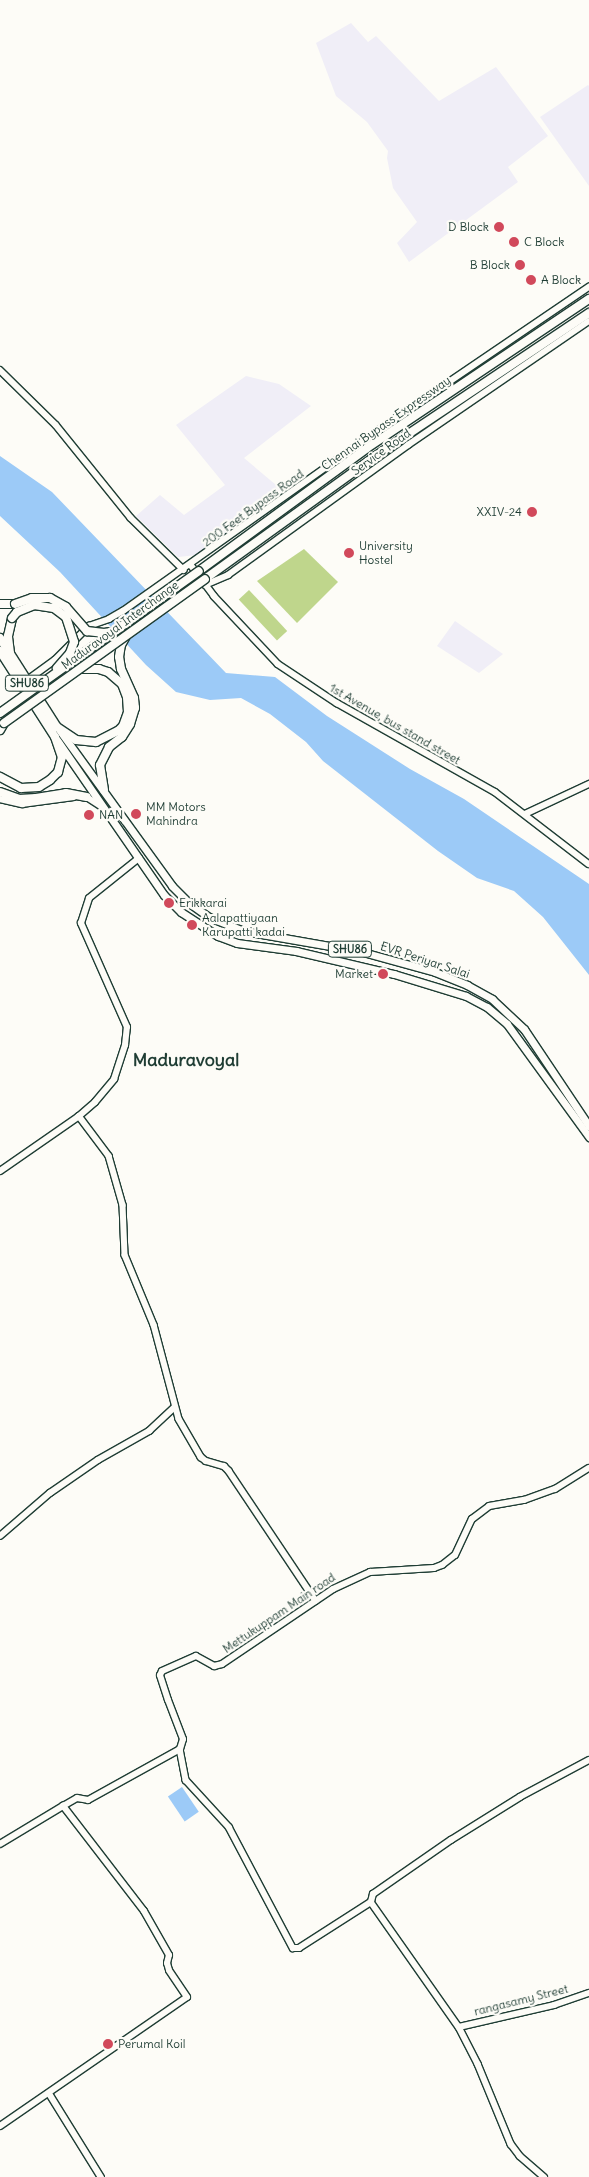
<!DOCTYPE html>
<style>
body{margin:0}
#map{position:relative;width:589px;height:2177px;overflow:hidden;background:#fdfcf7;font-family:Delius,sans-serif}
div>[style]{position:absolute}
.built>*{inset:0;background:#f0eef7}
.green>*{inset:0;background:#bfd68c;transform-origin:0 0}
.water>*{inset:0;background:#9ccaf7;transform-origin:0 0}
.roads{filter:drop-shadow(1px 0 #1f3d34) drop-shadow(-1px 0 #1f3d34) drop-shadow(0 1px #1f3d34) drop-shadow(0 -1px #1f3d34)}
.tertiary>*{height:5.5px;margin:-2.75px;padding:0 2.75px;transform-origin:2.75px;border-radius:2.75px;background:#fdfcf7}
.secondary>*{height:6px;margin:-3px;padding:0 3px;transform-origin:3px;border-radius:3px;background:#fdfcf7}
.primary>*{height:7px;margin:-3.5px;padding:0 3.5px;transform-origin:3.5px;border-radius:3.5px;background:#fdfcf7}
.trunk>*{height:8px;margin:-4px;padding:0 4px;transform-origin:4px;border-radius:4px;background:#fdfcf7}
.bridges{filter:drop-shadow(1px 0 #1f3d34) drop-shadow(-1px 0 #1f3d34) drop-shadow(0 1px #1f3d34) drop-shadow(0 -1px #1f3d34)}
.trunk-bridge>*{height:8px;margin:-4px;padding:0 4px;transform-origin:4px;border-radius:4px;background:#fdfcf7}
.dots>*{width:14px;height:14px;translate:-50% -50%;box-sizing:border-box;border:2px solid #fdfcf7;border-radius:50%}
span{translate:-50% -50%;white-space:nowrap;text-align:center;line-height:1.15;-webkit-text-stroke:4.5px #fdfcf7;paint-order:stroke}
.shield-label span{padding:1px 4px;background:#fdfcf7;border:1px solid;border-radius:4px;-webkit-text-stroke-width:0}
.shield-label{font-size:11px;color:#1f3d34;font-weight:700}
.poi-label{font-size:12px;color:#1f3d34}
.right{translate:-100% -50%;text-align:right}
.left{translate:0 -50%;text-align:left}
.street-label{font-size:12px;color:#1f3d34}
.district-label{font-size:18px;color:#1f3d34;font-weight:700}
</style>
<div id="map">
<div class="built">
<i style="clip-path:polygon(351px 23px,368px 42px,376px 36px,439px 101px,496px 67px,548px 136px,508px 167px,518px 182px,409px 262px,397px 243px,417px 222px,393px 188px,387px 158px,388px 151px,367px 122px,336px 96px,316px 43px)"></i>
<i style="clip-path:polygon(588px 85px,589px 86px,589px 186px,540px 117px)"></i>
<i style="clip-path:polygon(246px 376px,279px 384px,311px 406px,244px 458px,282px 490px,197px 555px,178px 557px,136px 516px,160px 495px,184px 515px,225px 485px,176px 425px)"></i>
<i style="clip-path:polygon(455px 621px,503px 654px,479px 673px,437px 646px)"></i>
</div>
<div class="green">
<i style="clip-path:polygon(304px 549px,338px 582px,297px 623px,257px 581px)"></i>
<i style="left:249px;top:590px;width:56px;height:14px;rotate:47deg"></i>
</div>
<div class="water">
<i style="clip-path:polygon(0 456px,52px 492px,226px 673px,275px 677px,327px 716px,410px 769px,464px 799px,589px 884px,589px 975px,543px 917px,514px 891px,477px 878px,438px 851px,323px 761px,306px 742px,270px 714px,241px 698px,210px 700px,176px 692px,146px 665px,60px 572px,0 516px)"></i>
<i style="left:182px;top:1787px;width:30px;height:17px;rotate:56deg"></i>
</div>
<div class="roads">
<div class="tertiary">
<i style="left:0;top:370px;width:78px;rotate:44.5deg"></i>
<i style="left:56px;top:425px;width:119px;rotate:51.1deg"></i>
<i style="left:131px;top:518px;width:74px;rotate:44.5deg"></i>
<i style="left:191px;top:565px;width:39px;rotate:53deg"></i>
<i style="left:214px;top:596px;width:93px;rotate:46.7deg"></i>
<i style="left:278px;top:664px;width:71px;rotate:33.5deg"></i>
<i style="left:337px;top:703px;width:181px;rotate:29.4deg"></i>
<i style="left:495px;top:792px;width:118px;rotate:37.5deg"></i>
<i style="left:205px;top:585px;width:25px;rotate:-23deg"></i>
<i style="left:228px;top:575px;width:222px;rotate:-35.8deg"></i>
<i style="left:408px;top:445px;width:219px;rotate:-34.4deg"></i>
<i style="left:26px;top:681px;width:36px;rotate:-36deg"></i>
<i style="left:55px;top:660px;width:48px;rotate:-45deg"></i>
<i style="left:89px;top:626px;width:21px;rotate:-19deg"></i>
<i style="left:109px;top:619px;width:16px;rotate:-30deg"></i>
<i style="left:123px;top:611px;width:331px;rotate:-35.3deg"></i>
<i style="left:393px;top:420px;width:237px;rotate:-34.2deg"></i>
<i style="left:83px;top:797px;width:4px"></i>
<i style="left:87px;top:797px;width:17px;rotate:33deg"></i>
<i style="left:0;top:799px;width:23px;rotate:13deg"></i>
<i style="left:22px;top:804px;width:52px;rotate:-7.7deg"></i>
<i style="left:525px;top:814px;width:71px;rotate:-25.1deg"></i>
<i style="left:79px;top:1116px;width:50px;rotate:53.1deg"></i>
<i style="left:109px;top:1156px;width:51px;rotate:74.1deg"></i>
<i style="left:123px;top:1205px;width:50px;rotate:87.7deg"></i>
<i style="left:125px;top:1255px;width:76px;rotate:67.5deg"></i>
<i style="left:154px;top:1325px;width:97px;rotate:75.1deg"></i>
<i style="left:179px;top:1419px;width:44px;rotate:59.9deg"></i>
<i style="left:201px;top:1457px;width:6px;rotate:39deg"></i>
<i style="left:206px;top:1461px;width:19px;rotate:16deg"></i>
<i style="left:224px;top:1466px;width:7px;rotate:45deg"></i>
<i style="left:229px;top:1471px;width:156px;rotate:56.2deg"></i>
<i style="left:0;top:1536px;width:66px;rotate:-40.7deg"></i>
<i style="left:50px;top:1493px;width:58px;rotate:-34.5deg"></i>
<i style="left:98px;top:1460px;width:59px;rotate:-29.6deg"></i>
<i style="left:149px;top:1431px;width:35px;rotate:-43deg"></i>
<i style="left:180px;top:1749px;width:32px;rotate:79deg"></i>
<i style="left:186px;top:1780px;width:64px;rotate:47.5deg"></i>
<i style="left:229px;top:1827px;width:137px;rotate:62.1deg"></i>
<i style="left:293px;top:1948px;width:6px"></i>
<i style="left:299px;top:1948px;width:85px;rotate:-32.6deg"></i>
<i style="left:371px;top:1902px;width:8px;rotate:-76deg"></i>
<i style="left:373px;top:1894px;width:95px;rotate:-34.7deg"></i>
<i style="left:451px;top:1840px;width:81px;rotate:-31.9deg"></i>
<i style="left:520px;top:1797px;width:78px;rotate:-28.2deg"></i>
<i style="left:0;top:1844px;width:74px;rotate:-31.1deg"></i>
<i style="left:371px;top:1902px;width:153px;rotate:54.9deg"></i>
<i style="left:459px;top:2027px;width:42px;rotate:62.8deg"></i>
<i style="left:478px;top:2064px;width:87px;rotate:67.6deg"></i>
<i style="left:511px;top:2144px;width:15px;rotate:53deg"></i>
<i style="left:520px;top:2156px;width:32px;rotate:41deg"></i>
<i style="left:459px;top:2027px;width:98px;rotate:-13deg"></i>
<i style="left:554px;top:2005px;width:37px;rotate:-19deg"></i>
<i style="left:49px;top:2093px;width:99px;rotate:58.2deg"></i>
</div>
<div class="secondary">
<i style="left:0;top:1171px;width:96px;rotate:-34.8deg"></i>
<i style="left:79px;top:1116px;width:21px;rotate:-41deg"></i>
<i style="left:95px;top:1102px;width:30px;rotate:-50deg"></i>
<i style="left:114px;top:1079px;width:36px;rotate:-72deg"></i>
<i style="left:125px;top:1045px;width:18px;rotate:-84deg"></i>
<i style="left:127px;top:1027px;width:114px;rotate:-113.9deg"></i>
<i style="left:81px;top:923px;width:26px;rotate:-72deg"></i>
<i style="left:89px;top:898px;width:64px;rotate:-38.7deg"></i>
<i style="left:0;top:2126px;width:227px;rotate:-34.6deg"></i>
<i style="left:187px;top:1997px;width:32px;rotate:-124deg"></i>
<i style="left:169px;top:1970px;width:7px;rotate:-106deg"></i>
<i style="left:167px;top:1963px;width:8px;rotate:-76deg"></i>
<i style="left:169px;top:1955px;width:51px;rotate:-119.6deg"></i>
<i style="left:144px;top:1911px;width:133px;rotate:-127.6deg"></i>
<i style="left:63px;top:1806px;width:16px;rotate:-30deg"></i>
<i style="left:77px;top:1798px;width:11px;rotate:10deg"></i>
<i style="left:88px;top:1800px;width:105px;rotate:-29deg"></i>
<i style="left:180px;top:1749px;width:10px;rotate:-73deg"></i>
<i style="left:183px;top:1739px;width:42px;rotate:-111deg"></i>
<i style="left:168px;top:1700px;width:26px;rotate:-108deg"></i>
<i style="left:160px;top:1675px;width:4px;rotate:-63deg"></i>
<i style="left:162px;top:1671px;width:37px;rotate:-24deg"></i>
<i style="left:196px;top:1656px;width:21px;rotate:29deg"></i>
<i style="left:214px;top:1666px;width:8px;rotate:-14deg"></i>
<i style="left:222px;top:1664px;width:134px;rotate:-34deg"></i>
<i style="left:333px;top:1589px;width:41px;rotate:-24.7deg"></i>
<i style="left:370px;top:1572px;width:64px;rotate:-3.6deg"></i>
<i style="left:434px;top:1568px;width:9px;rotate:-21deg"></i>
<i style="left:442px;top:1565px;width:16px;rotate:-38deg"></i>
<i style="left:455px;top:1555px;width:40px;rotate:-65deg"></i>
<i style="left:472px;top:1519px;width:21px;rotate:-37deg"></i>
<i style="left:489px;top:1506px;width:36px;rotate:-10deg"></i>
<i style="left:524px;top:1500px;width:33px;rotate:-20deg"></i>
<i style="left:555px;top:1489px;width:40px;rotate:-32deg"></i>
</div>
<div class="primary">
<i style="left:60px;top:731px;width:191px;rotate:54.1deg"></i>
<i style="left:172px;top:886px;width:24px;rotate:45deg"></i>
<i style="left:189px;top:903px;width:24px;rotate:35deg"></i>
<i style="left:209px;top:917px;width:38px;rotate:22deg"></i>
<i style="left:244px;top:931px;width:117px;rotate:9.9deg"></i>
<i style="left:359px;top:951px;width:79px;rotate:15.4deg"></i>
<i style="left:435px;top:972px;width:35px;rotate:22deg"></i>
<i style="left:467px;top:985px;width:29px;rotate:29deg"></i>
<i style="left:492px;top:999px;width:44px;rotate:43.2deg"></i>
<i style="left:524px;top:1029px;width:117px;rotate:56.2deg"></i>
<i style="left:57px;top:740px;width:188px;rotate:55.4deg"></i>
<i style="left:164px;top:895px;width:24px;rotate:45deg"></i>
<i style="left:181px;top:912px;width:44px;rotate:33deg"></i>
<i style="left:218px;top:936px;width:20px;rotate:20deg"></i>
<i style="left:237px;top:943px;width:60px;rotate:7.7deg"></i>
<i style="left:296px;top:951px;width:101px;rotate:13.2deg"></i>
<i style="left:394px;top:974px;width:75px;rotate:17deg"></i>
<i style="left:466px;top:996px;width:24px;rotate:28deg"></i>
<i style="left:487px;top:1007px;width:26px;rotate:40deg"></i>
<i style="left:507px;top:1024px;width:140px;rotate:54deg"></i>
</div>
<div class="trunk">
<i style="left:199px;top:571px;width:208px;rotate:-36.2deg"></i>
<i style="left:367px;top:448px;width:267px;rotate:-33.9deg"></i>
<i style="left:205px;top:579px;width:208px;rotate:-35.8deg"></i>
<i style="left:374px;top:457px;width:259px;rotate:-33.8deg"></i>
<i style="left:0;top:604px;width:15px"></i>
<i style="left:0;top:638px;width:106px;rotate:57.4deg"></i>
<i style="left:57px;top:727px;width:23px;rotate:34deg"></i>
<i style="left:76px;top:740px;width:20px;rotate:6deg"></i>
<i style="left:96px;top:742px;width:25px;rotate:-27deg"></i>
<i style="left:118px;top:731px;width:7px;rotate:-45deg"></i>
<i style="left:123px;top:726px;width:15px;rotate:-70deg"></i>
<i style="left:128px;top:712px;width:15px;rotate:-94deg"></i>
<i style="left:127px;top:697px;width:14px;rotate:-111deg"></i>
<i style="left:122px;top:684px;width:18px;rotate:-139deg"></i>
<i style="left:108px;top:672px;width:9px;rotate:-162deg"></i>
<i style="left:99px;top:669px;width:20px;rotate:180deg"></i>
<i style="left:0;top:651px;width:102px;rotate:57.4deg"></i>
<i style="left:55px;top:737px;width:21px;rotate:71deg"></i>
<i style="left:62px;top:757px;width:16px;rotate:105deg"></i>
<i style="left:58px;top:772px;width:11px;rotate:135deg"></i>
<i style="left:50px;top:780px;width:13px;rotate:148deg"></i>
<i style="left:39px;top:787px;width:18px;rotate:177deg"></i>
<i style="left:21px;top:788px;width:24px;rotate:-152deg"></i>
<i style="left:10px;top:653px;width:17px;rotate:-97deg"></i>
<i style="left:8px;top:636px;width:18px;rotate:-77deg"></i>
<i style="left:0;top:730px;width:8px;rotate:-60deg"></i>
<i style="left:104px;top:790px;width:25px;rotate:-99deg"></i>
<i style="left:100px;top:765px;width:20px;rotate:-63deg"></i>
<i style="left:109px;top:747px;width:16px;rotate:-38deg"></i>
<i style="left:122px;top:737px;width:15px;rotate:-58deg"></i>
<i style="left:130px;top:724px;width:17px;rotate:-73deg"></i>
<i style="left:135px;top:708px;width:10px;rotate:-96deg"></i>
<i style="left:134px;top:698px;width:32px;rotate:-114deg"></i>
<i style="left:121px;top:669px;width:12px;rotate:-99deg"></i>
<i style="left:119px;top:657px;width:12px;rotate:-81deg"></i>
<i style="left:121px;top:645px;width:10px;rotate:-61deg"></i>
<i style="left:0;top:792px;width:20px;rotate:20deg"></i>
<i style="left:19px;top:799px;width:17px;rotate:-3deg"></i>
<i style="left:36px;top:798px;width:30px;rotate:-9deg"></i>
<i style="left:66px;top:793px;width:21px;rotate:11deg"></i>
</div>
</div>
<div class="bridges">
<div class="trunk-bridge">
<i style="left:15px;top:604px;width:18px;rotate:-19deg"></i>
<i style="left:32px;top:598px;width:18px"></i>
<i style="left:50px;top:598px;width:18px;rotate:29deg"></i>
<i style="left:66px;top:607px;width:32px;rotate:49deg"></i>
<i style="left:87px;top:631px;width:17px;rotate:7deg"></i>
<i style="left:104px;top:633px;width:7px;rotate:-8deg"></i>
<i style="left:12px;top:618px;width:8px;rotate:-50deg"></i>
<i style="left:17px;top:612px;width:18px;rotate:-22deg"></i>
<i style="left:34px;top:605px;width:20px;rotate:9deg"></i>
<i style="left:54px;top:608px;width:15px;rotate:37deg"></i>
<i style="left:66px;top:617px;width:26px;rotate:72deg"></i>
<i style="left:74px;top:642px;width:12px;rotate:110deg"></i>
<i style="left:70px;top:653px;width:20px;rotate:131deg"></i>
<i style="left:0;top:713px;width:244px;rotate:-35.5deg"></i>
<i style="left:4px;top:723px;width:247px;rotate:-35.6deg"></i>
</div>
</div>
<div class="dots">
<i style="left:499px;top:227px;background:#d1495b"></i>
<i style="left:514px;top:242px;background:#d1495b"></i>
<i style="left:520px;top:265px;background:#d1495b"></i>
<i style="left:531px;top:280px;background:#d1495b"></i>
<i style="left:532px;top:512px;background:#d1495b"></i>
<i style="left:349px;top:553px;background:#d1495b"></i>
<i style="left:136px;top:814px;background:#d1495b"></i>
<i style="left:89px;top:815px;background:#d1495b"></i>
<i style="left:169px;top:903px;background:#d1495b"></i>
<i style="left:192px;top:925px;background:#d1495b"></i>
<i style="left:383px;top:974px;background:#d1495b"></i>
<i style="left:108px;top:2044px;background:#d1495b"></i>
</div>
<div class="shield-label">
<span style="left:27px;top:683px">SHU86</span>
<span style="left:350px;top:949px">SHU86</span>
</div>
<div class="poi-label">
<span class="right" style="left:489px;top:227px">D Block</span>
<span class="left" style="left:524px;top:242px">C Block</span>
<span class="right" style="left:510px;top:265px">B Block</span>
<span class="left" style="left:541px;top:280px">A Block</span>
<span class="right" style="left:522px;top:512px">XXIV-24</span>
<span class="left" style="left:359px;top:553px">University<br>Hostel</span>
<span class="left" style="left:146px;top:814px">MM Motors<br>Mahindra</span>
<span class="left" style="left:99px;top:815px">NAN</span>
<span class="left" style="left:179px;top:903px">Erikkarai</span>
<span class="left" style="left:202px;top:925px">Aalapattiyaan<br>Karupatti kadai</span>
<span class="right" style="left:373px;top:974px">Market</span>
<span class="left" style="left:118px;top:2044px">Perumal Koil</span>
</div>
<div class="street-label">
<span style="left:386px;top:423px;rotate:-35deg">Chennai Bypass Expressway</span>
<span style="left:381px;top:452px;rotate:-36deg">Service Road</span>
<span style="left:253px;top:508px;rotate:-36deg">200 Feet Bypass Road</span>
<span style="left:120px;top:625px;rotate:-36deg">Maduravoyal Interchange</span>
<span style="left:395px;top:724px;rotate:30deg">1st Avenue, bus stand street</span>
<span style="left:425px;top:960px;rotate:18deg">EVR Periyar Salai</span>
<span style="left:279px;top:1613px;rotate:-34deg">Mettukuppam Main road</span>
<span style="left:521px;top:2000px;rotate:-14deg">rangasamy Street</span>
</div>
<div class="district-label">
<span style="left:186px;top:1060px">Maduravoyal</span>
</div>
</div>
